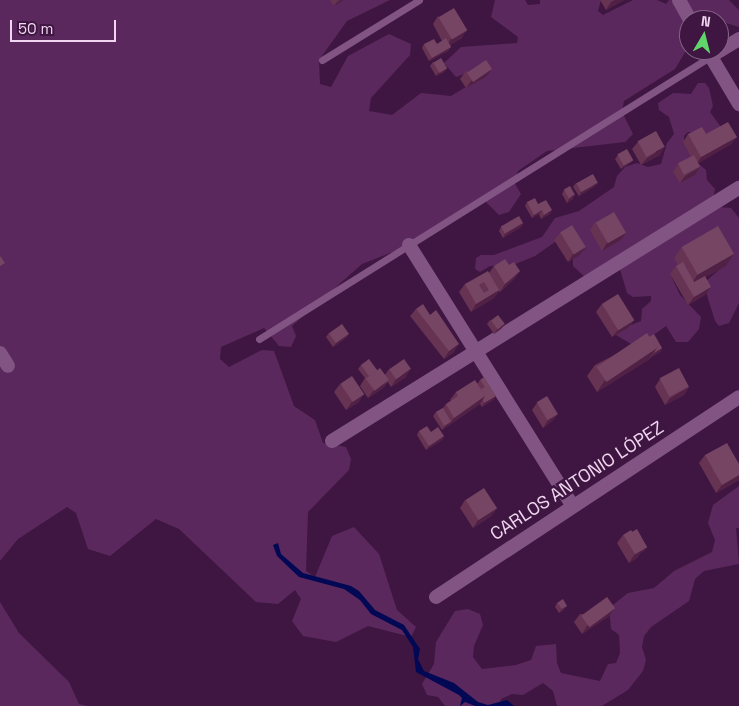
<!DOCTYPE html>
<meta charset="utf-8">
<style>
body{margin:0}
#map{position:relative;width:739px;height:706px;overflow:hidden;background:#3e1641;font-family:"Space Grotesk",sans-serif}
div>[style]{position:absolute}
.green>*{inset:0;background:#5a285d}
.water>*{inset:0;background:#020854}
.service>*{height:7px;margin:-3.5px;padding:0 3.5px;transform-origin:3.5px;border-radius:3.5px;background:#815483}
.minor>*{height:14px;margin:-7px;padding:0 7px;transform-origin:7px;border-radius:7px;background:#815483}
.wall>*{inset:0;background:#673353}
.shaded-wall>*{inset:0;background:#512045}
.building>*{inset:0;background:#764564;transform-origin:0 0}
span{translate:-50% -50%;white-space:nowrap;text-align:center;line-height:1.15;-webkit-text-stroke:5px #3e1641;paint-order:stroke}
.street-label{font-size:18px;color:#f0d6f0}
.north{position:absolute;left:679px;top:10px;width:50px;height:50px;box-sizing:border-box;background:#3e1641;border:1px solid #856387;border-radius:50%;rotate:8deg;font-size:14px;font-weight:700;line-height:20px;text-align:center;color:#f0d6f0}
.north::after{content:'';display:block;margin:auto;width:18px;height:22px;background:#60d56a;clip-path:polygon(50% 0,100% 100%,50% 72%,0 100%)}
.scale{position:absolute;left:10px;top:20px;width:106px;height:22px;box-sizing:border-box;border:2px solid #f0d6f0;border-top:0;padding-left:6px;font-size:15px;line-height:18px;white-space:nowrap;color:#f0d6f0;-webkit-text-stroke:4px #3e1641;paint-order:stroke}
</style>
<div id="map">
<div class="green">
<i style="clip-path:polygon(0 0,390px 0,347px 21px,319px 60px,320px 84px,331px 87px,348px 56px,389px 34px,411px 44px,410px 55px,371px 98px,369px 111px,392px 115px,421px 93px,451px 96px,484px 76px,481px 68px,456px 77px,444px 63px,461px 47px,517px 43px,518px 37px,491px 17px,495px 0,525px 0,528px 5px,540px 4px,540px 0,601px 0,598px 11px,603px 15px,633px 0,657px 0,666px 4px,669px 0,729px 0,739px 10px,739px 27px,706px 17px,689px 20px,681px 38px,687px 49px,675px 69px,624px 101px,622px 112px,633px 134px,625px 142px,547px 151px,518px 171px,514px 182px,521px 194px,509px 212px,499px 215px,483px 199px,408px 246px,362px 264px,292px 326px,296px 336px,291px 347px,279px 346px,264px 328px,221px 347px,220px 359px,229px 367px,262px 350px,274px 351px,294px 406px,315px 420px,323px 443px,346px 447px,351px 459px,349px 470px,308px 512px,306px 571px,315px 577px,332px 536px,354px 527px,379px 554px,397px 610px,416px 627px,411px 637px,368px 626px,336px 642px,303px 636px,292px 621px,301px 599px,295px 590px,278px 604px,256px 602px,179px 529px,156px 519px,110px 556px,88px 549px,76px 513px,67px 507px,18px 539px,0 561px)"></i>
<i style="clip-path:polygon(698px 83px,705px 83px,709px 88px,713px 106px,710px 112px,721px 127px,711px 135px,688px 132px,684px 136px,684px 142px,692px 158px,706px 170px,707px 180px,715px 189px,713px 200px,719px 207px,731px 208px,739px 218px,739px 303px,729px 323px,719px 326px,715px 321px,706px 292px,706px 281px,720px 269px,672px 278px,680px 295px,701px 317px,699px 329px,688px 342px,676px 342px,666px 326px,652px 336px,631px 344px,616px 335px,618px 330px,641px 321px,642px 309px,651px 301px,651px 296px,633px 297px,627px 293px,619px 266px,585px 277px,573px 266px,573px 254px,558px 240px,535px 256px,513px 265px,490px 266px,480px 272px,475px 269px,476px 258px,481px 255px,494px 255px,542px 237px,555px 218px,579px 211px,614px 187px,617px 176px,625px 167px,637px 163px,648px 167px,661px 164px,667px 143px,674px 134px,669px 117px,659px 110px,658px 103px,673px 93px,691px 94px)"></i>
<i style="clip-path:polygon(739px 486px,739px 528px,736px 528px,739px 564px,704px 571px,695px 579px,689px 601px,651px 627px,644px 636px,642px 647px,646px 660px,643px 671px,628px 690px,602px 706px,557px 706px,553px 691px,543px 683px,523px 695px,512px 694px,501px 699px,499px 706px,445px 706px,438px 697px,427px 695px,422px 684px,434px 664px,436px 642px,455px 611px,468px 609px,480px 614px,483px 625px,474px 646px,473px 657px,482px 669px,516px 665px,531px 660px,536px 646px,556px 644px,557px 663px,561px 673px,600px 681px,608px 664px,616px 663px,620px 653px,619px 635px,611px 629px,609px 608px,628px 593px,654px 588px,674px 571px,712px 552px,715px 540px,708px 523px,713px 505px)"></i>
<i style="clip-path:polygon(0 602px,19px 633px,69px 682px,79px 704px,88px 706px,0 706px)"></i>
</div>
<div class="water">
<i style="clip-path:polygon(278px 543px,281px 554px,303px 573px,351px 586px,359px 591px,375px 610px,404px 625px,420px 649px,418px 659px,424px 671px,454px 683px,478px 702px,488px 705px,507px 700px,514px 706px,475px 706px,465px 702px,460px 706px,462px 698px,459px 695px,416px 672px,413px 647px,402px 630px,371px 614px,360px 600px,344px 589px,299px 577px,277px 556px,273px 545px)"></i>
</div>
<div class="service">
<i style="left:322px;top:60px;width:114px;rotate:-31.7deg"></i>
<i style="left:259px;top:339px;width:533px;rotate:-32.05deg"></i>
</div>
<div class="minor">
<i style="left:679px;top:0;width:23px;rotate:61deg"></i>
<i style="left:707px;top:50px;width:63px;rotate:59.3deg"></i>
<i style="left:711px;top:56px;width:33px;rotate:-31deg"></i>
<i style="left:409px;top:245px;width:308px;rotate:57.9deg"></i>
<i style="left:0;top:353px;width:15px;rotate:58deg"></i>
<i style="left:332px;top:441px;width:479px;rotate:-31.9deg"></i>
<i style="left:436px;top:597px;width:363px;rotate:-33.4deg"></i>
</div>
<div class="wall">
<i style="clip-path:polygon(330px 0,344px 0,334px 6px)"></i>
<i style="clip-path:polygon(600px 0,624px 0,606px 10px)"></i>
<i style="clip-path:polygon(438px 16px,462px 38px,450px 45px,451px 47px,448px 51px,429px 61px,422px 48px,424px 44px,437px 44px,442px 41px,433px 24px)"></i>
<i style="clip-path:polygon(433px 62px,447px 68px,444px 72px,436px 76px,430px 66px)"></i>
<i style="clip-path:polygon(466px 71px,486px 77px,466px 88px,460px 79px)"></i>
<i style="clip-path:polygon(688px 134px,737px 137px,731px 144px,698px 163px,700px 167px,695px 175px,680px 183px,673px 172px,678px 164px,691px 157px,683px 142px)"></i>
<i style="clip-path:polygon(638px 142px,660px 155px,641px 165px,632px 149px)"></i>
<i style="clip-path:polygon(618px 155px,633px 160px,630px 163px,621px 169px,615px 159px)"></i>
<i style="clip-path:polygon(576px 183px,595px 186px,579px 196px,573px 187px)"></i>
<i style="clip-path:polygon(564px 190px,573px 199px,567px 203px,562px 194px)"></i>
<i style="clip-path:polygon(527px 202px,538px 204px,550px 214px,541px 219px,539px 214px,532px 218px,525px 206px)"></i>
<i style="clip-path:polygon(595px 222px,626px 233px,621px 240px,602px 251px,590px 230px)"></i>
<i style="clip-path:polygon(523px 223px,521px 227px,503px 238px,499px 231px,501px 227px)"></i>
<i style="clip-path:polygon(560px 233px,580px 255px,568px 262px,554px 240px)"></i>
<i style="clip-path:polygon(682px 247px,734px 254px,726px 266px,705px 277px,705px 295px,688px 305px,670px 274px,676px 266px,678px 265px,674px 258px)"></i>
<i style="clip-path:polygon(509px 265px,520px 271px,514px 279px,500px 292px,499px 291px,494px 298px,471px 312px,459px 292px,465px 284px,489px 273px,494px 266px)"></i>
<i style="clip-path:polygon(602px 304px,634px 320px,628px 328px,612px 337px,596px 312px)"></i>
<i style="clip-path:polygon(416px 309px,430px 315px,454px 352px,444px 359px,410px 316px)"></i>
<i style="clip-path:polygon(490px 320px,502px 328px,494px 334px,487px 324px)"></i>
<i style="clip-path:polygon(329px 333px,349px 334px,346px 338px,333px 347px,326px 337px)"></i>
<i style="clip-path:polygon(649px 337px,662px 348px,660px 352px,651px 357px,648px 360px,597px 392px,587px 376px,595px 365px)"></i>
<i style="clip-path:polygon(361px 365px,377px 370px,385px 375px,389px 369px,406px 377px,391px 387px,388px 382px,383px 388px,368px 398px,360px 386px,365px 378px,358px 369px)"></i>
<i style="clip-path:polygon(660px 379px,689px 387px,684px 395px,665px 405px,655px 387px)"></i>
<i style="clip-path:polygon(480px 380px,496px 396px,493px 400px,482px 407px,480px 404px,442px 430px,433px 416px,436px 412px,443px 408px,446px 404px,451px 401px,450px 400px,456px 392px,478px 383px)"></i>
<i style="clip-path:polygon(340px 384px,359px 402px,346px 410px,334px 392px)"></i>
<i style="clip-path:polygon(537px 403px,558px 414px,552px 421px,543px 428px,532px 410px)"></i>
<i style="clip-path:polygon(419px 431px,431px 432px,444px 436px,442px 440px,426px 450px,417px 435px)"></i>
<i style="clip-path:polygon(705px 455px,739px 464px,739px 480px,716px 493px,699px 463px)"></i>
<i style="clip-path:polygon(465px 500px,497px 508px,491px 516px,473px 528px,460px 508px)"></i>
<i style="clip-path:polygon(632px 532px,647px 547px,644px 551px,641px 552px,637px 558px,629px 563px,617px 543px,623px 535px)"></i>
<i style="clip-path:polygon(557px 603px,564px 610px,559px 613px,555px 607px)"></i>
<i style="clip-path:polygon(580px 614px,609px 616px,582px 634px,574px 622px)"></i>
</div>
<div class="shaded-wall">
<i style="clip-path:polygon(340px 0,344px 0,334px 6px,337px 2px)"></i>
<i style="clip-path:polygon(615px 0,624px 0,606px 10px,611px 2px)"></i>
<i style="clip-path:polygon(467px 30px,462px 38px,446px 47px,451px 39px)"></i>
<i style="clip-path:polygon(451px 47px,448px 51px,429px 61px,432px 58px)"></i>
<i style="clip-path:polygon(447px 68px,444px 72px,436px 76px,439px 72px)"></i>
<i style="clip-path:polygon(492px 69px,486px 77px,466px 88px,471px 81px)"></i>
<i style="clip-path:polygon(737px 137px,731px 144px,696px 165px,701px 157px)"></i>
<i style="clip-path:polygon(665px 147px,660px 155px,641px 165px,647px 158px)"></i>
<i style="clip-path:polygon(633px 160px,630px 163px,621px 169px,624px 165px)"></i>
<i style="clip-path:polygon(700px 167px,695px 175px,680px 183px,685px 176px)"></i>
<i style="clip-path:polygon(598px 183px,595px 186px,579px 196px,581px 192px)"></i>
<i style="clip-path:polygon(575px 195px,573px 199px,567px 203px,569px 199px)"></i>
<i style="clip-path:polygon(542px 210px,539px 214px,532px 218px,534px 215px)"></i>
<i style="clip-path:polygon(552px 210px,550px 214px,541px 219px,544px 215px)"></i>
<i style="clip-path:polygon(523px 223px,521px 227px,503px 238px,505px 234px)"></i>
<i style="clip-path:polygon(626px 233px,621px 240px,602px 251px,607px 243px)"></i>
<i style="clip-path:polygon(586px 247px,580px 255px,568px 262px,573px 254px)"></i>
<i style="clip-path:polygon(734px 254px,726px 266px,690px 286px,698px 274px)"></i>
<i style="clip-path:polygon(520px 271px,514px 279px,500px 292px,505px 284px)"></i>
<i style="clip-path:polygon(711px 287px,705px 295px,688px 305px,694px 297px)"></i>
<i style="clip-path:polygon(499px 290px,494px 298px,471px 312px,476px 304px)"></i>
<i style="clip-path:polygon(634px 320px,628px 328px,612px 337px,618px 330px)"></i>
<i style="clip-path:polygon(505px 324px,502px 328px,494px 334px,497px 330px)"></i>
<i style="clip-path:polygon(349px 334px,346px 338px,333px 347px,336px 343px)"></i>
<i style="clip-path:polygon(459px 344px,454px 352px,444px 359px,449px 351px)"></i>
<i style="clip-path:polygon(657px 348px,648px 360px,597px 392px,605px 380px)"></i>
<i style="clip-path:polygon(662px 348px,660px 352px,651px 357px,654px 353px)"></i>
<i style="clip-path:polygon(411px 369px,406px 377px,391px 387px,396px 379px)"></i>
<i style="clip-path:polygon(389px 380px,383px 388px,368px 398px,373px 391px)"></i>
<i style="clip-path:polygon(689px 387px,684px 395px,665px 405px,670px 398px)"></i>
<i style="clip-path:polygon(364px 394px,359px 402px,346px 410px,352px 402px)"></i>
<i style="clip-path:polygon(485px 396px,480px 404px,442px 430px,445px 426px,451px 422px,454px 418px)"></i>
<i style="clip-path:polygon(496px 396px,493px 400px,482px 407px,484px 403px)"></i>
<i style="clip-path:polygon(558px 414px,552px 421px,543px 428px,548px 420px)"></i>
<i style="clip-path:polygon(444px 436px,442px 440px,426px 450px,429px 446px)"></i>
<i style="clip-path:polygon(739px 475px,739px 480px,716px 493px,722px 485px)"></i>
<i style="clip-path:polygon(497px 508px,491px 516px,473px 528px,478px 520px)"></i>
<i style="clip-path:polygon(647px 547px,644px 551px,641px 552px,637px 558px,629px 563px,634px 555px,639px 551px)"></i>
<i style="clip-path:polygon(567px 606px,564px 610px,559px 613px,562px 609px)"></i>
<i style="clip-path:polygon(615px 608px,609px 616px,582px 634px,587px 626px)"></i>
</div>
<div class="building">
<i style="left:454px;top:8px;width:26px;height:18px;rotate:59deg"></i>
<i style="clip-path:polygon(446px 38px,451px 47px,432px 58px,424px 44px,434px 39px,437px 44px)"></i>
<i style="left:441px;top:58px;width:12px;height:9px;rotate:59deg"></i>
<i style="left:486px;top:60px;width:11px;height:23px;rotate:56deg"></i>
<i style="clip-path:polygon(728px 122px,737px 137px,701px 157px,688px 134px,702px 127px,706px 134px)"></i>
<i style="left:656px;top:131px;width:18px;height:21px;rotate:61deg"></i>
<i style="left:627px;top:149px;width:13px;height:11px;rotate:61deg"></i>
<i style="left:694px;top:155px;width:13px;height:18px;rotate:63deg"></i>
<i style="left:593px;top:174px;width:10px;height:19px;rotate:61deg"></i>
<i style="left:570px;top:186px;width:10px;height:7px;rotate:61deg"></i>
<i style="clip-path:polygon(535px 198px,538px 204px,546px 200px,552px 210px,544px 215px,542px 210px,534px 215px,527px 202px)"></i>
<i style="left:614px;top:212px;width:24px;height:21px;rotate:60deg"></i>
<i style="left:519px;top:216px;width:8px;height:21px;rotate:60deg"></i>
<i style="left:572px;top:225px;width:26px;height:14px;rotate:58deg"></i>
<i style="left:718px;top:226px;width:32px;height:42px;rotate:60deg"></i>
<i style="clip-path:polygon(0 256px,5px 263px,0 266px)"></i>
<i style="clip-path:polygon(505px 259px,509px 265px,514px 262px,520px 271px,505px 284px,494px 266px)"></i>
<i style="clip-path:polygon(683px 262px,694px 282px,705px 276px,711px 287px,694px 297px,676px 266px)"></i>
<i style="clip-path:polygon(evenodd,488px 271px,499px 290px,476px 304px,465px 284px,488px 271px,484px 282px,489px 290px,484px 293px,479px 285px,484px 282px)"></i>
<i style="left:618px;top:294px;width:31px;height:19px;rotate:58deg"></i>
<i style="clip-path:polygon(423px 304px,430px 315px,436px 310px,459px 344px,449px 351px,416px 309px)"></i>
<i style="left:498px;top:315px;width:11px;height:9px;rotate:52deg"></i>
<i style="left:342px;top:324px;width:12px;height:16px;rotate:55deg"></i>
<i style="left:647px;top:333px;width:18px;height:61px;rotate:56deg"></i>
<i style="clip-path:polygon(654px 334px,662px 348px,654px 353px,657px 348px,649px 337px)"></i>
<i style="left:369px;top:359px;width:14px;height:10px;rotate:54deg"></i>
<i style="left:404px;top:359px;width:12px;height:18px;rotate:55deg"></i>
<i style="left:380px;top:368px;width:15px;height:18px;rotate:53deg"></i>
<i style="left:679px;top:368px;width:21px;height:22px;rotate:62deg"></i>
<i style="left:352px;top:376px;width:22px;height:14px;rotate:56deg"></i>
<i style="clip-path:polygon(484px 377px,496px 396px,484px 403px,483px 400px,485px 396px,481px 389px,485px 387px,480px 380px)"></i>
<i style="clip-path:polygon(475px 380px,485px 396px,454px 418px,446px 404px,458px 396px,456px 392px)"></i>
<i style="left:547px;top:396px;width:21px;height:12px;rotate:59deg"></i>
<i style="left:443px;top:408px;width:16px;height:8px;rotate:60deg"></i>
<i style="clip-path:polygon(427px 426px,431px 432px,438px 427px,444px 436px,429px 446px,419px 431px)"></i>
<i style="clip-path:polygon(727px 443px,739px 464px,739px 475px,722px 485px,705px 455px)"></i>
<i style="left:484px;top:488px;width:24px;height:22px;rotate:57deg"></i>
<i style="left:637px;top:529px;width:21px;height:6px;rotate:61deg"></i>
<i style="left:631px;top:530px;width:23px;height:9px;rotate:59deg"></i>
<i style="left:607px;top:597px;width:14px;height:32px;rotate:54deg"></i>
<i style="clip-path:polygon(563px 599px,567px 606px,562px 609px,557px 603px)"></i>
</div>
<div class="street-label">
<span style="left:577px;top:481px;rotate:-33deg">CARLOS ANTONIO LÓPEZ</span>
</div>
<div class="north">N</div>
<div class="scale">50 m</div>
</div>
